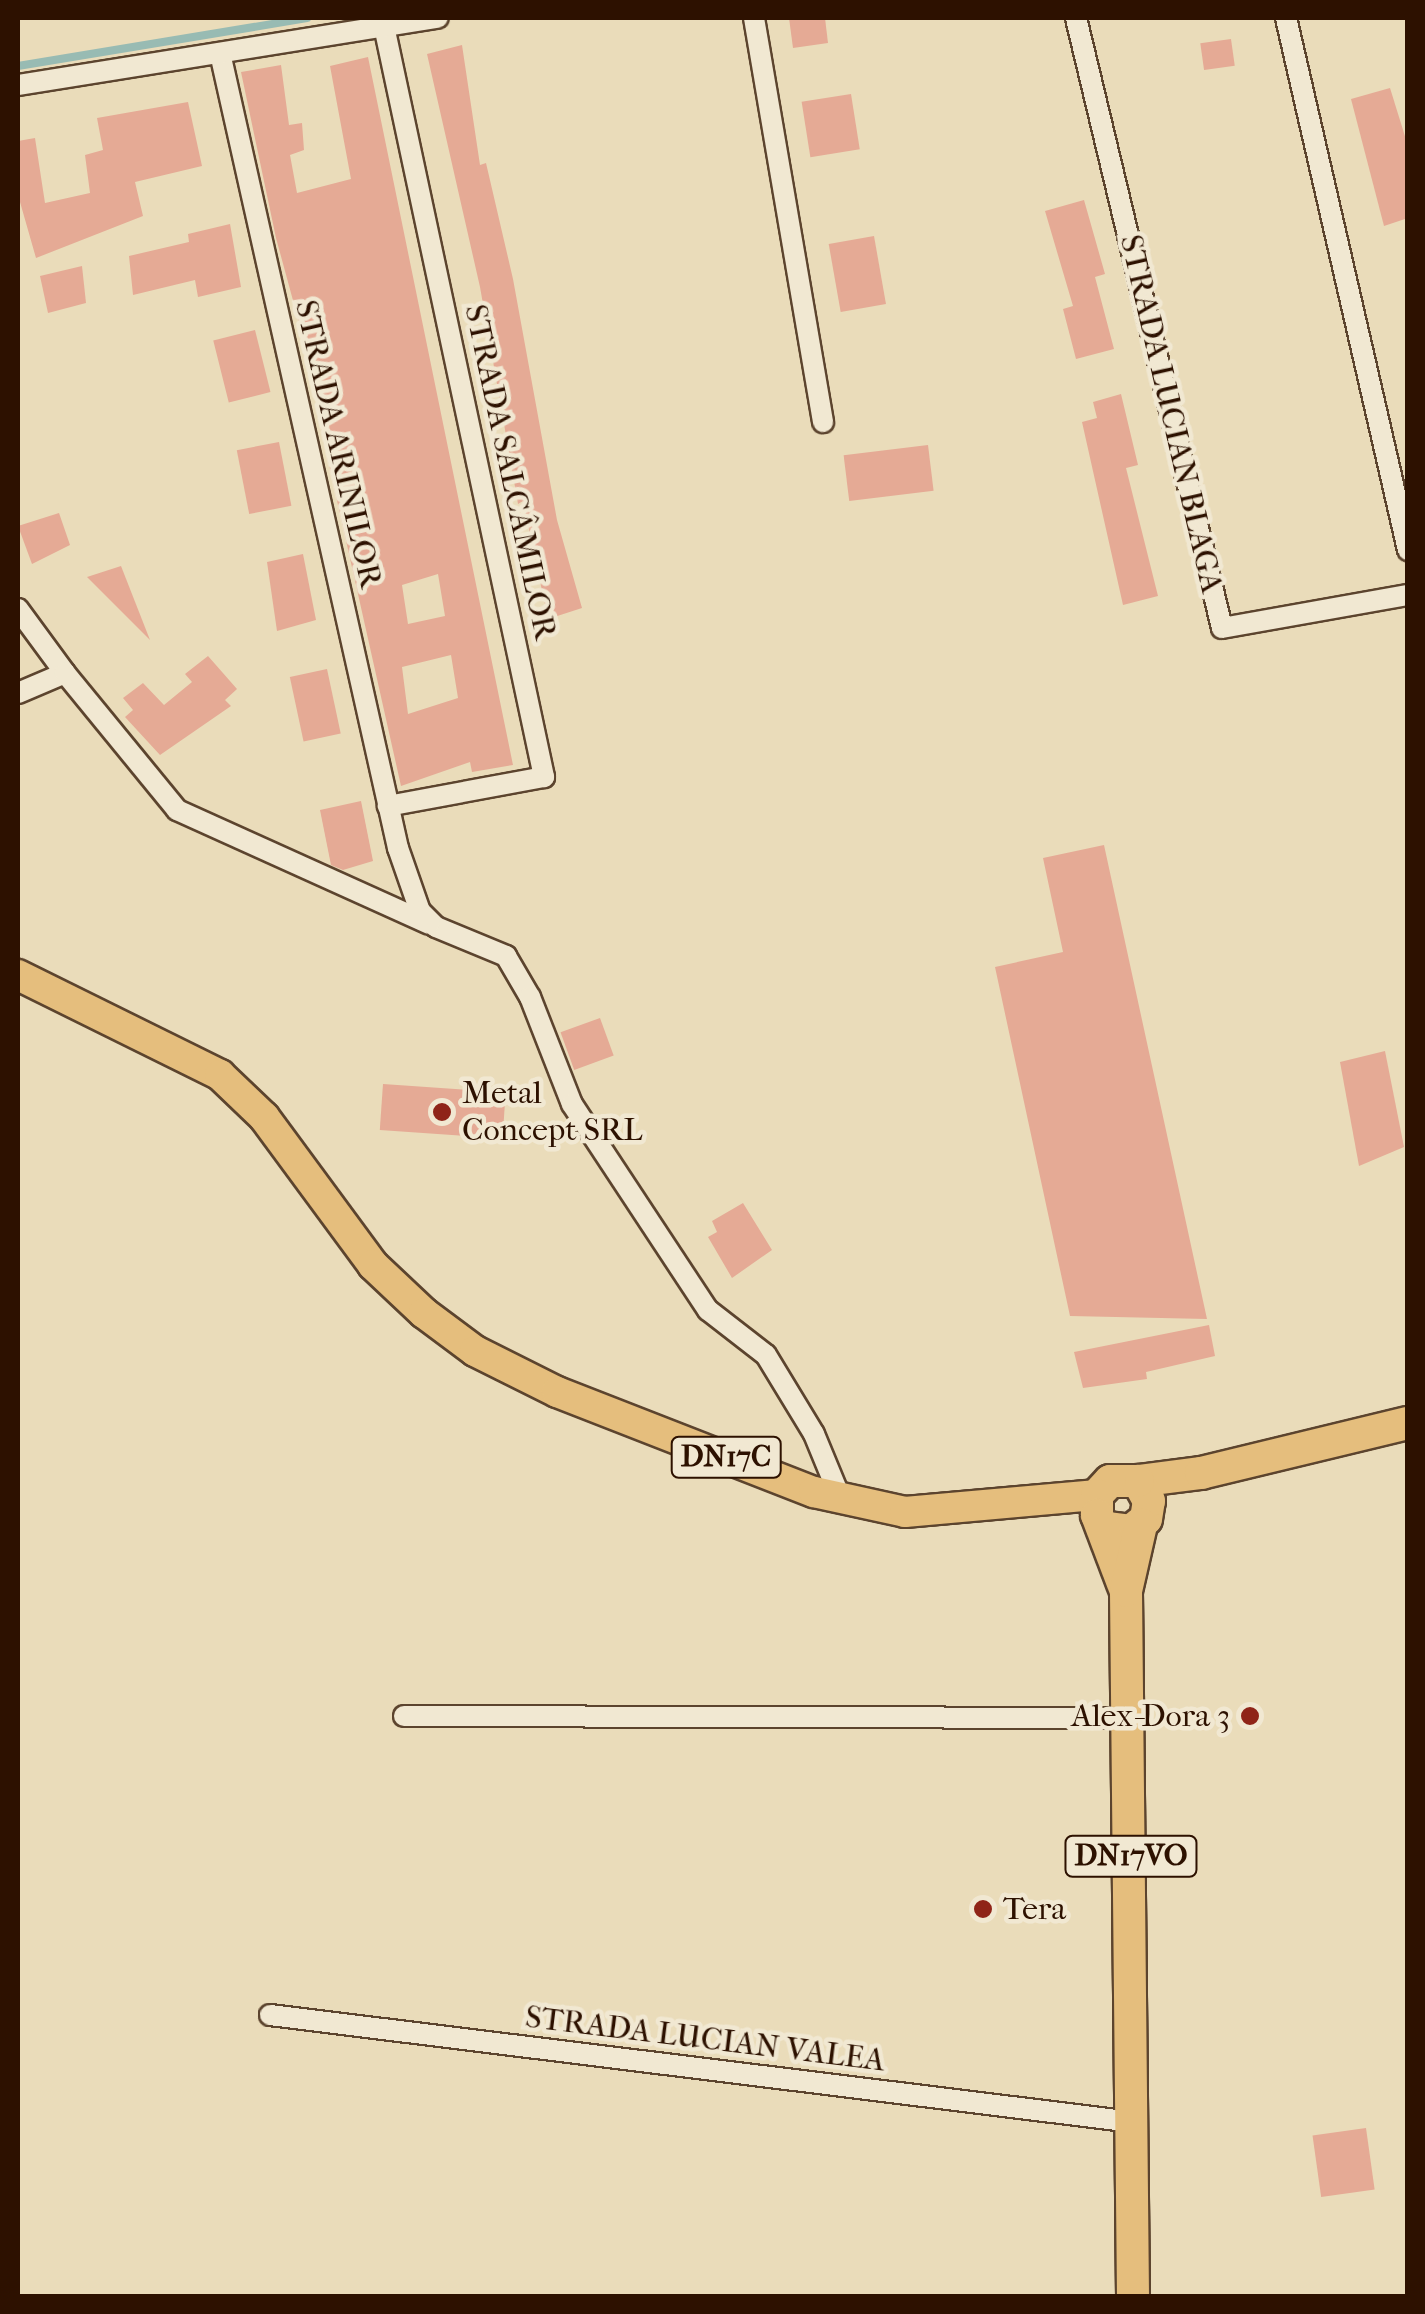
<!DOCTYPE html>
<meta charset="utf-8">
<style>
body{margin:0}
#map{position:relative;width:1425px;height:2314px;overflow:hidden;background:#eadcba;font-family:"IM FELL French Canon",serif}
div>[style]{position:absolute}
.stream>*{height:8px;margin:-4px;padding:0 4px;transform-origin:4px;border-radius:4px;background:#98bbb3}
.building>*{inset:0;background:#e5aa95;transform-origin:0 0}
.roads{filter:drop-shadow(2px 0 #5c442e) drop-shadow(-2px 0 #5c442e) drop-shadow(0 2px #5c442e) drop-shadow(0 -2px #5c442e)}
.minor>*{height:20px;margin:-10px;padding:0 10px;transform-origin:10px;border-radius:10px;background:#f1e8d2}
.primary>*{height:30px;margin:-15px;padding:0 15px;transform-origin:15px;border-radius:15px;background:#e5be7d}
.trunk>*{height:32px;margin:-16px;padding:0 16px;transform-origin:16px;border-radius:16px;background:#e5be7d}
.dots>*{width:28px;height:28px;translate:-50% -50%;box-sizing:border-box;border:5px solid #f1e8d2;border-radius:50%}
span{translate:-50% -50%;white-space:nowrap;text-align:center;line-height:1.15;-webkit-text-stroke:9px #f1e8d2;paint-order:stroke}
.shield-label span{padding:2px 8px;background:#f1e8d2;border:2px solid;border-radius:8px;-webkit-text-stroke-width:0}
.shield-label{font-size:30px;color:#2d1100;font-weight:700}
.street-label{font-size:32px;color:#2d1100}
.poi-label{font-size:32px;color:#2d1100}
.left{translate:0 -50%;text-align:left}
.right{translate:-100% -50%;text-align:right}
.frame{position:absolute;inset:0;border:20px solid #2d1100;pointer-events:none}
</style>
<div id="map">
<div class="stream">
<i style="left:18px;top:66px;width:293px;rotate:-9.4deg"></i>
</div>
<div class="building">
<i style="clip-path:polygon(789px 18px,825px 18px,828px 43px,793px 48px)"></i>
<i style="left:1231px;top:39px;width:27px;height:31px;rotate:82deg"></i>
<i style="clip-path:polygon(462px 45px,480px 165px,486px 163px,513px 279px,557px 520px,582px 608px,548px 619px,523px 501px,518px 504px,480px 287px,427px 54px)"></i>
<i style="clip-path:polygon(evenodd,368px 57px,513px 765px,472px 772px,470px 762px,401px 786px,319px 420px,325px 418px,276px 238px,241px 72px,281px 65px,289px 125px,302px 123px,304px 150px,290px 155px,297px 193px,351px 179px,330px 66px,368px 57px,438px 574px,445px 616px,408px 624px,402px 585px,438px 574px,368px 57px,451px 655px,458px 698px,408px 714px,402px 667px,451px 655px)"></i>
<i style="clip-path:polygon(1390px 88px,1408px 146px,1408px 218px,1384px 226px,1351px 99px)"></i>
<i style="left:851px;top:94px;width:56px;height:50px;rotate:81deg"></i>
<i style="clip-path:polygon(188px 102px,202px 166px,135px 182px,143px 216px,36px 258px,18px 195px,18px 141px,35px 138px,45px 203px,90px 193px,85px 155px,103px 150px,97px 118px)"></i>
<i style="clip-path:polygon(1084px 200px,1105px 274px,1095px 277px,1114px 349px,1076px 359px,1063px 309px,1073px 306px,1045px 211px)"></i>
<i style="clip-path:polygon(230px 224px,241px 287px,198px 297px,195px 280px,133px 295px,129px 256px,189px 242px,188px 234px)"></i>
<i style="left:874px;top:236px;width:69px;height:46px;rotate:80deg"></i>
<i style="clip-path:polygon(82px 266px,86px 303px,48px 313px,40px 276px)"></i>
<i style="left:255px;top:330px;width:64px;height:43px;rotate:76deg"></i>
<i style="clip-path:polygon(1121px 394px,1138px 465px,1126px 468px,1158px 596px,1123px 605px,1082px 422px,1097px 418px,1093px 402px)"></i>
<i style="left:279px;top:442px;width:65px;height:43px;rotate:79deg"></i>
<i style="left:928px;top:445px;width:46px;height:85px;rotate:83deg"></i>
<i style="clip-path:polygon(59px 513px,70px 545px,32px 564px,18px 526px)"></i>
<i style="clip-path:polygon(303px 554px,316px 620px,277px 631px,267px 562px)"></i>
<i style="clip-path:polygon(121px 566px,150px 640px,87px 577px)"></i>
<i style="clip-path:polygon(208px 656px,237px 689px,225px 700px,231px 706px,160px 755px,125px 717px,133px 710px,123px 698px,143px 683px,164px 705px,192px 682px,185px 674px)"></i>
<i style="left:327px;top:669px;width:66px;height:38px;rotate:78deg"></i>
<i style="clip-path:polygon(361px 801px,373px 861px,343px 870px,331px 865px,320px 810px)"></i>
<i style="clip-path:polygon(1104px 845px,1207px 1319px,1070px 1316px,995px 967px,1063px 952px,1043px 858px)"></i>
<i style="left:600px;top:1018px;width:40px;height:42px;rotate:70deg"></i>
<i style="clip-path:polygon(1385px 1051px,1404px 1147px,1359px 1166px,1340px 1062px)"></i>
<i style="left:383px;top:1084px;width:123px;height:46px;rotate:4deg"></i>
<i style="clip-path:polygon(743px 1203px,772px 1250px,732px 1278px,708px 1237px,717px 1232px,712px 1221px)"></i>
<i style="clip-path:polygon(1209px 1325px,1215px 1356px,1146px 1372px,1147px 1379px,1083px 1388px,1074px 1352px)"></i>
<i style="left:1366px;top:2128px;width:62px;height:54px;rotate:82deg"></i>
</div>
<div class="roads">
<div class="minor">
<i style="left:754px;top:18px;width:410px;rotate:80.3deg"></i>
<i style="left:1076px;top:18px;width:627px;rotate:76.54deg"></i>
<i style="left:1222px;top:628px;width:189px;rotate:-10.1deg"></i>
<i style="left:1286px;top:18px;width:546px;rotate:77.08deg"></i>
<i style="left:384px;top:26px;width:768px;rotate:77.97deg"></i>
<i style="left:544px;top:777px;width:159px;rotate:169.5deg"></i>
<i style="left:220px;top:53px;width:815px;rotate:77.38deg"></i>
<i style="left:398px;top:848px;width:67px;rotate:70.8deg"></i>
<i style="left:420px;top:911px;width:23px;rotate:45deg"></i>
<i style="left:436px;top:927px;width:76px;rotate:22.5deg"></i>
<i style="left:506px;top:956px;width:48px;rotate:59.7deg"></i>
<i style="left:530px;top:997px;width:115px;rotate:68.6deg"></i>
<i style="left:572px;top:1104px;width:247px;rotate:56.6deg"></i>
<i style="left:708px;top:1310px;width:73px;rotate:37.8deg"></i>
<i style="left:766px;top:1355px;width:92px;rotate:58.7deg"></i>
<i style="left:814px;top:1434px;width:68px;rotate:67.6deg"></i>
<i style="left:18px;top:85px;width:425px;rotate:-9.1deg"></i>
<i style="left:18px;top:609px;width:79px;rotate:53.7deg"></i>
<i style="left:65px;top:673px;width:51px;rotate:156.9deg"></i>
<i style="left:65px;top:673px;width:177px;rotate:50.7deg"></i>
<i style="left:177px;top:810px;width:277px;rotate:24.3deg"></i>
<i style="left:404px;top:1716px;width:724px;rotate:0.16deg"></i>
<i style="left:270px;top:2015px;width:870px;rotate:7.07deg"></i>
</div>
<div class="primary">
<i style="left:18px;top:975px;width:225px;rotate:26.3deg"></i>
<i style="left:220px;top:1075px;width:61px;rotate:43.7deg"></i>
<i style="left:264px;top:1117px;width:184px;rotate:53.6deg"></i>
<i style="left:373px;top:1265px;width:70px;rotate:43.3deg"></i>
<i style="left:424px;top:1313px;width:64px;rotate:36.7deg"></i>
<i style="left:475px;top:1351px;width:92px;rotate:26.6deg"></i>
<i style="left:557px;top:1392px;width:276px;rotate:21.3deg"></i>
<i style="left:814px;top:1492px;width:93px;rotate:12.4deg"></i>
<i style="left:905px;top:1512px;width:193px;rotate:-5.1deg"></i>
</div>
<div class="trunk">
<i style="left:1138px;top:1481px;width:64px;rotate:-7.2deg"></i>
<i style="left:1201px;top:1473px;width:213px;rotate:-13.6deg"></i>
<i style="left:1107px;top:1528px;width:24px;rotate:7deg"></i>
<i style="left:1131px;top:1531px;width:19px;rotate:-39deg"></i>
<i style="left:1146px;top:1519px;width:18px;rotate:-81deg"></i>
<i style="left:1149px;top:1501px;width:23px;rotate:-119deg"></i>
<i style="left:1138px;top:1481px;width:28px;rotate:180deg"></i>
<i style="left:1110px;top:1481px;width:19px;rotate:133deg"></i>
<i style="left:1097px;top:1495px;width:20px;rotate:90deg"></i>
<i style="left:1097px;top:1515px;width:76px;rotate:69.2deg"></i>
<i style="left:1133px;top:2296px;width:705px;rotate:-90.57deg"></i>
<i style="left:1126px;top:1591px;width:68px;rotate:-77.2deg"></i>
</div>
</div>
<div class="dots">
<i style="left:442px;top:1112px;background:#8f2418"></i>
<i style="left:1250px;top:1716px;background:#8f2418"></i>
<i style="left:983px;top:1909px;background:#8f2418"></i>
</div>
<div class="shield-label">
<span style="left:726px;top:1457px">DN17C</span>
<span style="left:1131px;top:1856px">DN17VO</span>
</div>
<div class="street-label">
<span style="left:1171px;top:414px;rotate:77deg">STRADA LUCIAN BLAGA</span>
<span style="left:338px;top:444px;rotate:77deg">STRADA ARINILOR</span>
<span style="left:510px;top:472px;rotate:78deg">STRADA SALCÂMILOR</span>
<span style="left:705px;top:2039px;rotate:7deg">STRADA LUCIAN VALEA</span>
</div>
<div class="poi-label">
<span class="left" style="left:462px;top:1112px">Metal<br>Concept SRL</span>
<span class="right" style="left:1230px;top:1716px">Alex-Dora 3</span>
<span class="left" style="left:1003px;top:1909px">Tera</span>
</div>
<div class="frame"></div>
</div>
